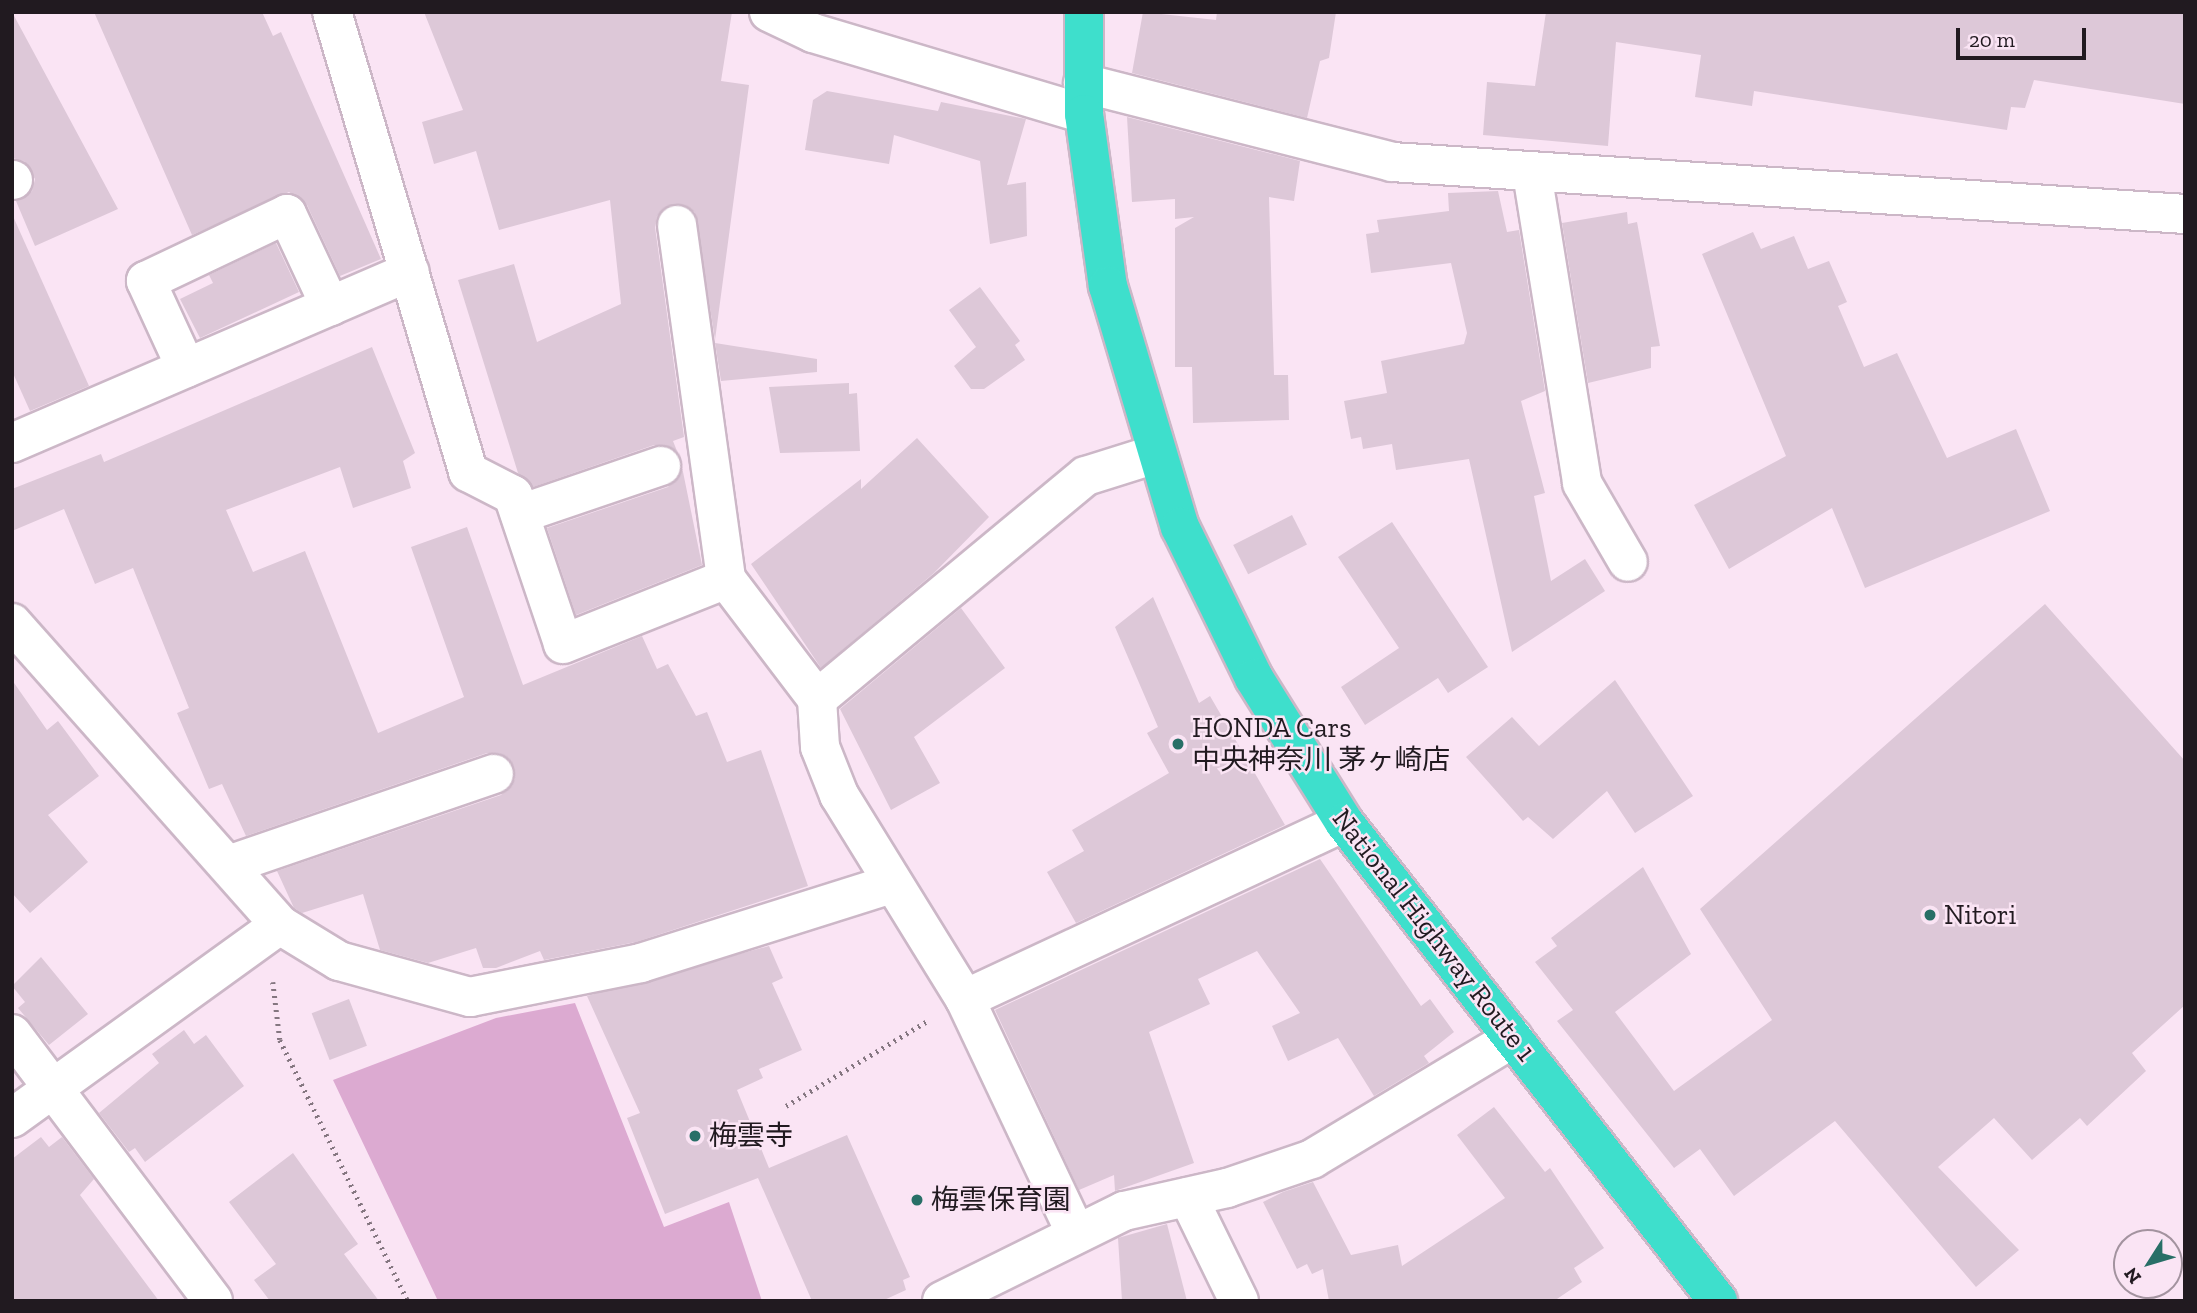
<!DOCTYPE html>
<meta charset="utf-8">
<style>
body{margin:0}
#map{position:relative;width:2197px;height:1313px;overflow:hidden;background:#fae4f4;font-family:"Zilla Slab","Noto Sans JP",serif}
div>[style]{position:absolute}
.green>*{inset:0;background:#dcaad1}
.building>*{inset:0;background:#ddc8d8;transform-origin:0 0}
.path>*{height:4.5px;margin-top:-2.25px;transform-origin:0;background:repeating-linear-gradient(90deg,#847680 0 2px,transparent 0 7px)}
.roads{filter:drop-shadow(2px 0 #ccb7c7) drop-shadow(-2px 0 #ccb7c7) drop-shadow(0 2px #ccb7c7) drop-shadow(0 -2px #ccb7c7)}
.minor>*{height:38px;margin:-19px;padding:0 19px;transform-origin:19px;border-radius:19px;background:#fff}
.highway>*{height:38px;margin:-19px;padding:0 19px;transform-origin:19px;border-radius:19px;background:#3edfcc}
.dots>*{width:19px;height:19px;translate:-50% -50%;box-sizing:border-box;border:4px solid #fae4f4;border-radius:50%}
span{translate:-50% -50%;white-space:nowrap;text-align:center;line-height:1.15;-webkit-text-stroke:5px #fae4f4;paint-order:stroke}
.poi-label{font-size:28px;color:#211a20}
.left{translate:0 -50%;text-align:left}
.street-label{font-size:28px;color:#211a20}
.frame{position:absolute;inset:0;border:14px solid #211a20;pointer-events:none}
.north{position:absolute;left:2113px;top:1229px;width:70px;height:70px;box-sizing:border-box;background:#fae4f4;border:2px solid #a3939f;border-radius:50%;rotate:233deg;font-size:19px;font-weight:700;line-height:28px;text-align:center;color:#211a20}
.north::after{content:'';display:block;margin:auto;width:24px;height:32px;background:#286f67;clip-path:polygon(50% 0,100% 100%,50% 72%,0 100%)}
.scale{position:absolute;left:1956px;top:28px;width:130px;height:32px;box-sizing:border-box;border:4px solid #211a20;border-top:0;padding-left:9px;font-size:21px;line-height:24px;white-space:nowrap;color:#211a20;-webkit-text-stroke:5px #fae4f4;paint-order:stroke}
</style>
<div id="map">
<div class="green">
<i style="clip-path:polygon(575px 1003px,664px 1227px,729px 1202px,762px 1301px,438px 1301px,333px 1080px,496px 1018px)"></i>
</div>
<div class="building">
<i style="clip-path:polygon(12px 12px,118px 209px,35px 246px,16px 201px,32px 191px,35px 179px,24px 161px,12px 158px)"></i>
<i style="clip-path:polygon(94px 12px,262px 12px,273px 36px,281px 32px,381px 259px,340px 276px,307px 205px,289px 192px,192px 235px)"></i>
<i style="clip-path:polygon(424px 12px,732px 12px,721px 81px,749px 85px,715px 340px,695px 212px,673px 204px,657px 216px,655px 227px,684px 437px,673px 441px,677px 451px,654px 445px,533px 487px,518px 473px,458px 280px,514px 264px,537px 342px,621px 304px,610px 200px,499px 230px,476px 151px,434px 164px,422px 122px,463px 110px)"></i>
<i style="clip-path:polygon(1143px 12px,1216px 20px,1217px 12px,1336px 12px,1329px 58px,1320px 61px,1307px 118px,1132px 73px)"></i>
<i style="clip-path:polygon(1546px 12px,2185px 12px,2185px 104px,2034px 80px,2025px 108px,2011px 107px,2007px 130px,1754px 91px,1752px 106px,1695px 97px,1701px 55px,1616px 42px,1608px 146px,1483px 135px,1487px 82px,1535px 86px)"></i>
<i style="clip-path:polygon(827px 91px,938px 111px,941px 102px,1026px 119px,1007px 185px,1026px 182px,1027px 236px,990px 244px,980px 161px,894px 135px,889px 164px,805px 150px,813px 100px)"></i>
<i style="clip-path:polygon(1127px 117px,1300px 161px,1294px 201px,1269px 197px,1274px 375px,1288px 375px,1289px 420px,1193px 423px,1192px 367px,1175px 367px,1175px 228px,1194px 217px,1175px 219px,1175px 199px,1132px 202px)"></i>
<i style="clip-path:polygon(1498px 191px,1507px 232px,1519px 230px,1545px 391px,1521px 401px,1545px 493px,1534px 496px,1551px 581px,1585px 559px,1605px 591px,1512px 652px,1469px 459px,1396px 470px,1392px 444px,1363px 449px,1361px 437px,1351px 439px,1344px 401px,1387px 393px,1381px 361px,1464px 344px,1467px 333px,1451px 263px,1371px 273px,1366px 234px,1379px 232px,1377px 220px,1449px 211px,1448px 193px)"></i>
<i style="clip-path:polygon(1627px 212px,1628px 224px,1637px 222px,1660px 346px,1651px 347px,1651px 368px,1588px 383px,1562px 223px)"></i>
<i style="clip-path:polygon(12px 214px,89px 386px,30px 411px,12px 371px)"></i>
<i style="clip-path:polygon(1753px 232px,1761px 249px,1794px 236px,1808px 269px,1829px 261px,1847px 302px,1838px 306px,1864px 367px,1897px 353px,1947px 458px,2016px 429px,2050px 511px,1865px 588px,1832px 508px,1729px 569px,1694px 505px,1786px 456px,1702px 254px)"></i>
<i style="clip-path:polygon(276px 243px,299px 292px,200px 338px,180px 299px,213px 283px,209px 275px)"></i>
<i style="clip-path:polygon(980px 287px,1020px 341px,1015px 345px,1025px 360px,984px 389px,971px 389px,954px 366px,976px 347px,949px 310px)"></i>
<i style="clip-path:polygon(715px 343px,817px 359px,817px 372px,721px 381px)"></i>
<i style="clip-path:polygon(372px 347px,415px 453px,403px 461px,411px 488px,353px 508px,340px 467px,226px 510px,253px 572px,305px 551px,378px 733px,464px 697px,411px 547px,467px 527px,523px 685px,642px 636px,657px 669px,668px 664px,696px 716px,707px 712px,727px 762px,761px 750px,808px 886px,636px 942px,544px 960px,540px 951px,496px 968px,483px 968px,476px 948px,428px 963px,380px 950px,363px 894px,302px 913px,294px 908px,277px 871px,501px 795px,515px 779px,514px 766px,499px 753px,487px 753px,246px 836px,222px 784px,209px 789px,177px 713px,189px 708px,133px 568px,95px 584px,64px 509px,12px 531px,12px 489px,101px 454px,104px 462px)"></i>
<i style="clip-path:polygon(849px 383px,849px 394px,857px 393px,860px 451px,780px 453px,769px 387px)"></i>
<i style="clip-path:polygon(917px 438px,989px 517px,934px 573px,821px 668px,751px 564px,861px 479px,861px 489px)"></i>
<i style="clip-path:polygon(682px 467px,702px 565px,576px 615px,547px 528px,668px 487px)"></i>
<i style="left:1292px;top:515px;width:33px;height:66px;rotate:63deg"></i>
<i style="clip-path:polygon(1392px 522px,1488px 667px,1448px 693px,1438px 678px,1365px 725px,1341px 687px,1399px 648px,1338px 557px)"></i>
<i style="clip-path:polygon(1153px 597px,1199px 703px,1210px 696px,1285px 825px,1076px 923px,1047px 872px,1084px 851px,1072px 830px,1169px 773px,1147px 733px,1158px 727px,1115px 627px)"></i>
<i style="clip-path:polygon(2045px 604px,2185px 761px,2185px 1005px,2132px 1053px,2146px 1071px,2087px 1126px,2080px 1118px,2032px 1160px,1994px 1118px,1938px 1167px,2019px 1250px,1976px 1287px,1835px 1121px,1734px 1196px,1700px 1149px,1674px 1168px,1557px 1021px,1573px 1010px,1535px 962px,1557px 946px,1551px 938px,1643px 867px,1691px 954px,1615px 1012px,1674px 1091px,1772px 1020px,1700px 909px)"></i>
<i style="clip-path:polygon(961px 608px,1005px 668px,914px 737px,940px 783px,891px 810px,840px 709px)"></i>
<i style="clip-path:polygon(12px 680px,47px 730px,58px 721px,99px 776px,48px 815px,88px 862px,30px 913px,12px 893px)"></i>
<i style="clip-path:polygon(1615px 680px,1693px 796px,1635px 833px,1607px 791px,1553px 839px,1528px 817px,1523px 821px,1466px 757px,1512px 717px,1539px 746px)"></i>
<i style="clip-path:polygon(1320px 859px,1421px 1006px,1430px 999px,1454px 1032px,1424px 1056px,1429px 1063px,1374px 1096px,1338px 1038px,1288px 1061px,1272px 1026px,1300px 1013px,1257px 951px,1198px 979px,1210px 1004px,1149px 1032px,1194px 1163px,1115px 1191px,1114px 1175px,1079px 1190px,995px 1010px)"></i>
<i style="clip-path:polygon(769px 946px,783px 978px,772px 983px,802px 1050px,759px 1069px,763px 1078px,737px 1090px,769px 1168px,847px 1135px,910px 1277px,903px 1280px,906px 1290px,882px 1301px,812px 1301px,758px 1178px,665px 1214px,627px 1118px,640px 1113px,587px 996px)"></i>
<i style="clip-path:polygon(41px 957px,88px 1014px,49px 1045px,18px 1008px,25px 1002px,12px 986px)"></i>
<i style="left:349px;top:999px;width:50px;height:40px;rotate:69deg"></i>
<i style="clip-path:polygon(184px 1030px,194px 1044px,206px 1035px,244px 1086px,145px 1162px,135px 1148px,129px 1152px,99px 1113px,159px 1063px,152px 1054px)"></i>
<i style="clip-path:polygon(1494px 1107px,1545px 1172px,1550px 1168px,1604px 1248px,1574px 1268px,1582px 1282px,1554px 1301px,1329px 1301px,1323px 1269px,1312px 1274px,1307px 1264px,1297px 1269px,1263px 1202px,1283px 1192px,1313px 1182px,1351px 1255px,1398px 1245px,1402px 1266px,1505px 1198px,1457px 1135px)"></i>
<i style="clip-path:polygon(41px 1137px,49px 1147px,62px 1137px,94px 1179px,80px 1195px,159px 1301px,12px 1301px,12px 1159px)"></i>
<i style="clip-path:polygon(293px 1153px,358px 1244px,344px 1254px,379px 1301px,270px 1301px,254px 1280px,276px 1264px,229px 1202px)"></i>
<i style="clip-path:polygon(1167px 1224px,1187px 1301px,1122px 1301px,1118px 1238px)"></i>
</div>
<div class="path">
<i style="left:273px;top:982px;width:58px;rotate:83.1deg"></i>
<i style="left:280px;top:1040px;width:291px;rotate:63.9deg"></i>
<i style="left:786px;top:1106px;width:167px;rotate:-31deg"></i>
</div>
<div class="roads">
<div class="minor">
<i style="left:332px;top:12px;width:480px;rotate:73.5deg"></i>
<i style="left:468px;top:472px;width:51px;rotate:27.1deg"></i>
<i style="left:513px;top:495px;width:157px;rotate:71.4deg"></i>
<i style="left:563px;top:644px;width:175px;rotate:-21.7deg"></i>
<i style="left:769px;top:12px;width:49px;rotate:25.5deg"></i>
<i style="left:813px;top:33px;width:283px;rotate:16.6deg"></i>
<i style="left:1083px;top:83px;width:319px;rotate:14.3deg"></i>
<i style="left:1392px;top:162px;width:795px;rotate:3.75deg"></i>
<i style="left:1532px;top:173px;width:314px;rotate:80.8deg"></i>
<i style="left:1582px;top:483px;width:91px;rotate:59.8deg"></i>
<i style="left:12px;top:180px;width:1px"></i>
<i style="left:677px;top:225px;width:357px;rotate:82.1deg"></i>
<i style="left:726px;top:579px;width:151px;rotate:52.8deg"></i>
<i style="left:817px;top:699px;width:48px;rotate:86.4deg"></i>
<i style="left:820px;top:747px;width:52px;rotate:68.4deg"></i>
<i style="left:839px;top:795px;width:240px;rotate:58.3deg"></i>
<i style="left:965px;top:999px;width:418px;rotate:-25deg"></i>
<i style="left:186px;top:368px;width:96px;rotate:-114.7deg"></i>
<i style="left:146px;top:281px;width:156px;rotate:-25.4deg"></i>
<i style="left:287px;top:214px;width:102px;rotate:64.9deg"></i>
<i style="left:12px;top:443px;width:433px;rotate:-23.3deg"></i>
<i style="left:520px;top:514px;width:149px;rotate:-18.8deg"></i>
<i style="left:12px;top:623px;width:404px;rotate:48.4deg"></i>
<i style="left:817px;top:699px;width:349px;rotate:-39.7deg"></i>
<i style="left:1086px;top:476px;width:73px;rotate:-17.4deg"></i>
<i style="left:228px;top:865px;width:281px;rotate:-18.9deg"></i>
<i style="left:965px;top:999px;width:258px;rotate:64.7deg"></i>
<i style="left:12px;top:1034px;width:334px;rotate:53deg"></i>
<i style="left:12px;top:1118px;width:330px;rotate:-35.8deg"></i>
<i style="left:280px;top:925px;width:69px;rotate:31.4deg"></i>
<i style="left:339px;top:961px;width:136px;rotate:15.4deg"></i>
<i style="left:470px;top:997px;width:174px;rotate:-11.2deg"></i>
<i style="left:641px;top:963px;width:263px;rotate:-17.5deg"></i>
<i style="left:1188px;top:1197px;width:116px;rotate:63.9deg"></i>
<i style="left:942px;top:1301px;width:203px;rotate:-26.3deg"></i>
<i style="left:1124px;top:1211px;width:106px;rotate:-12.6deg"></i>
<i style="left:1227px;top:1188px;width:90px;rotate:-18.8deg"></i>
<i style="left:1312px;top:1159px;width:235px;rotate:-31deg"></i>
</div>
<div class="highway">
<i style="left:1084px;top:12px;width:102px;rotate:90deg"></i>
<i style="left:1084px;top:114px;width:174px;rotate:82.1deg"></i>
<i style="left:1108px;top:286px;width:252px;rotate:73.4deg"></i>
<i style="left:1180px;top:527px;width:168px;rotate:63.9deg"></i>
<i style="left:1254px;top:678px;width:170px;rotate:58deg"></i>
<i style="left:1344px;top:822px;width:608px;rotate:52.02deg"></i>
</div>
</div>
<div class="dots">
<i style="left:1178px;top:744px;background:#286f67"></i>
<i style="left:1930px;top:915px;background:#286f67"></i>
<i style="left:695px;top:1136px;background:#286f67"></i>
<i style="left:917px;top:1200px;background:#286f67"></i>
</div>
<div class="poi-label">
<span class="left" style="left:1192px;top:744px">HONDA Cars<br>中央神奈川 茅ヶ崎店</span>
<span class="left" style="left:1944px;top:915px">Nitori</span>
<span class="left" style="left:709px;top:1136px">梅雲寺</span>
<span class="left" style="left:931px;top:1200px">梅雲保育園</span>
</div>
<div class="street-label">
<span style="left:1434px;top:935px;rotate:52deg">National Highway Route 1</span>
</div>
<div class="frame"></div>
<div class="north">N</div>
<div class="scale">20 m</div>
</div>
